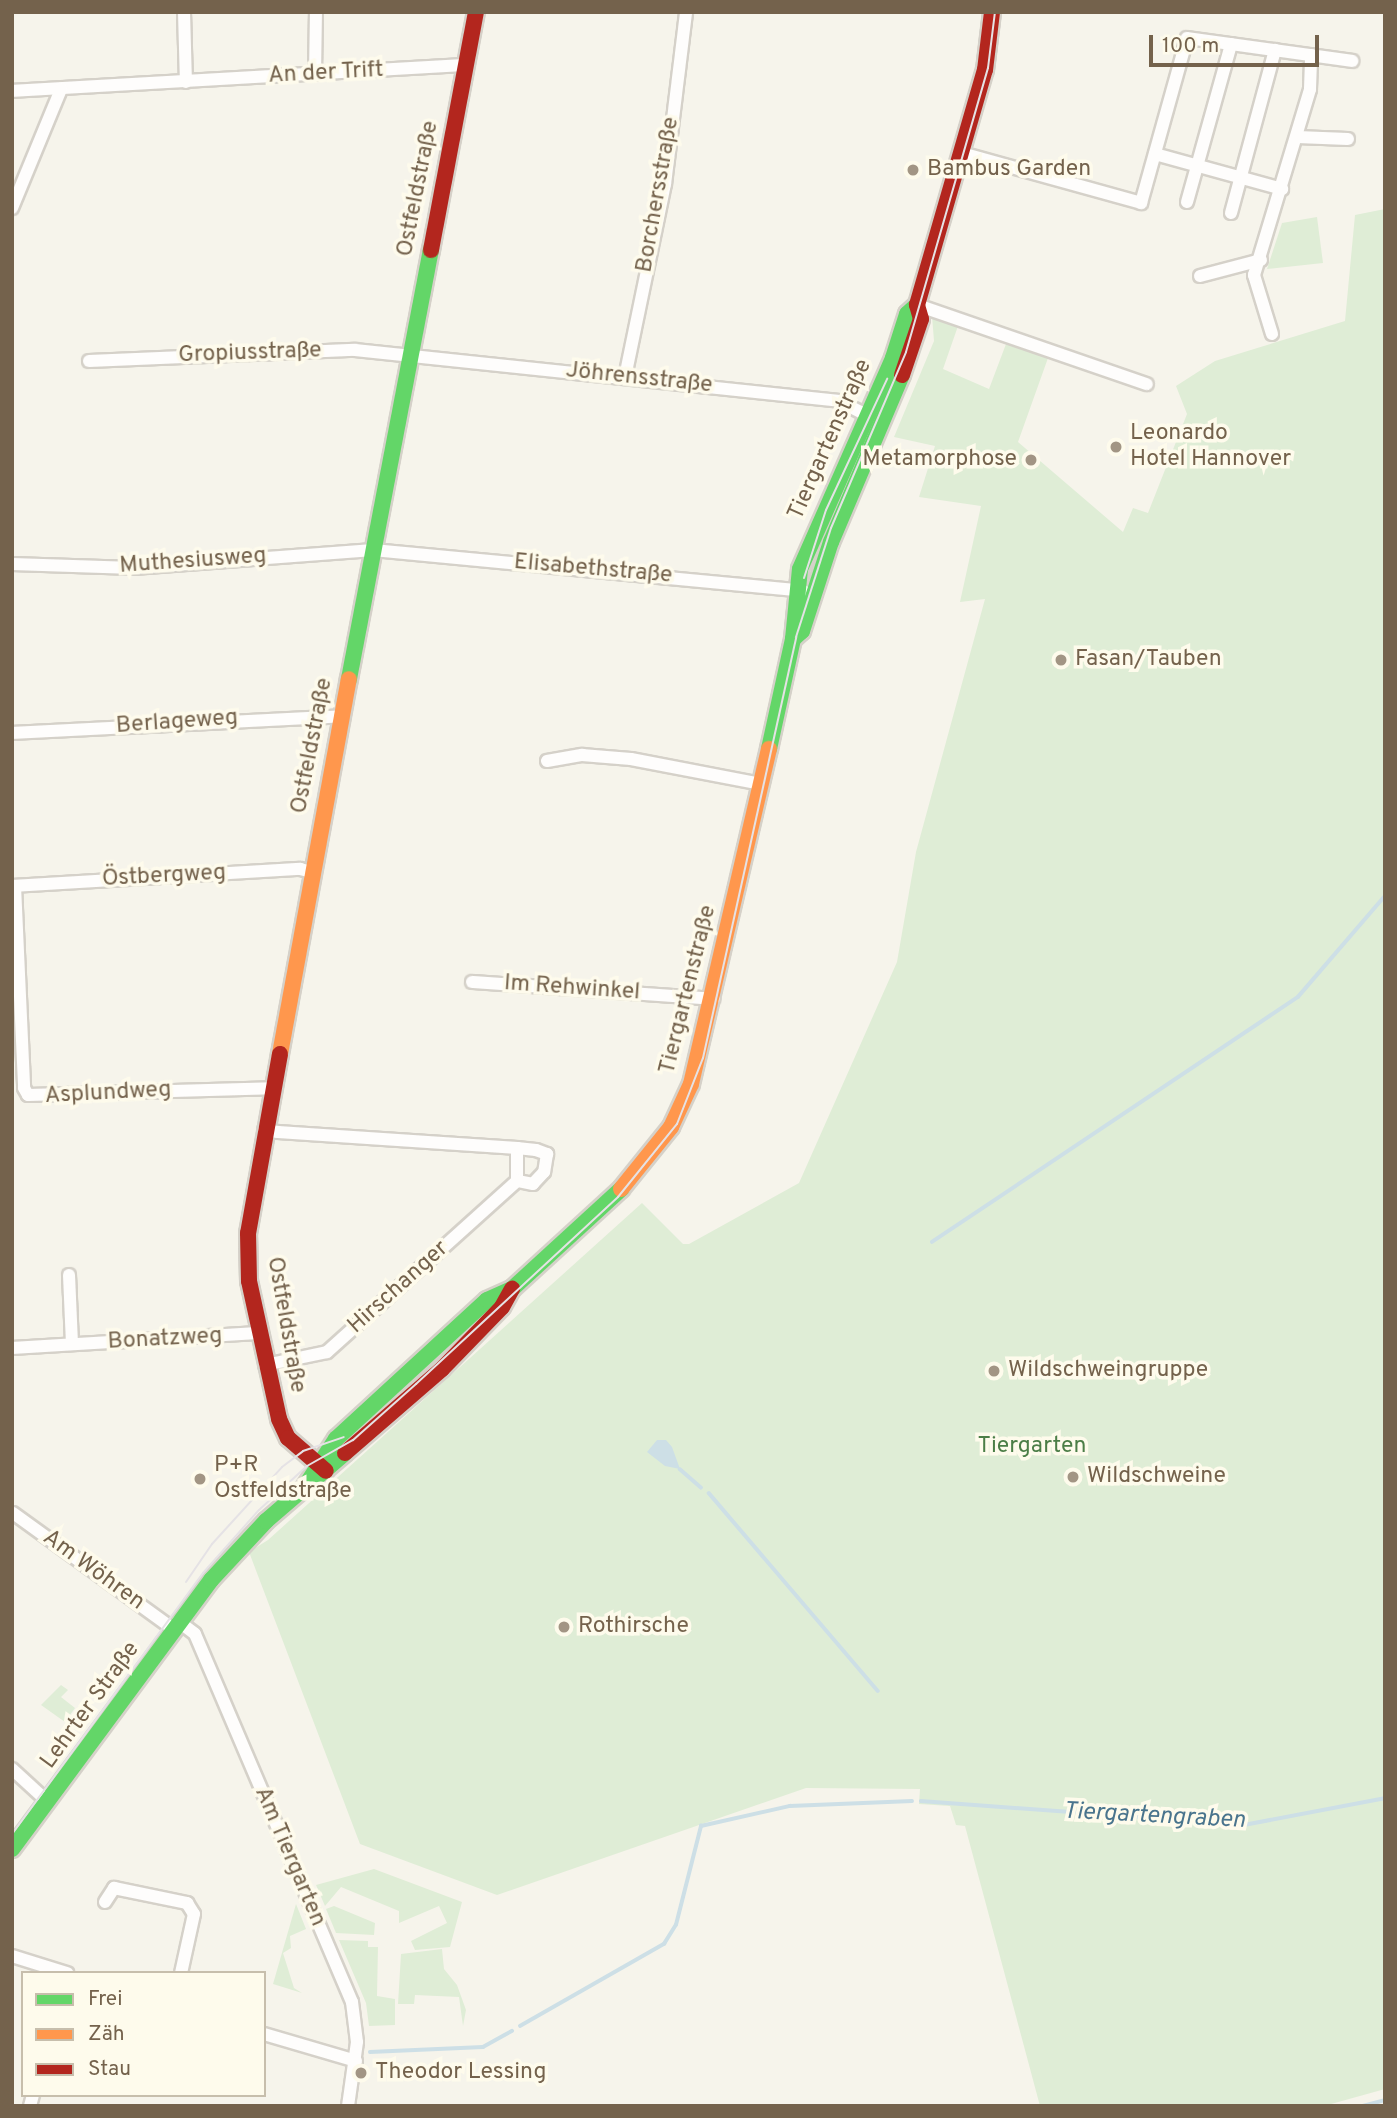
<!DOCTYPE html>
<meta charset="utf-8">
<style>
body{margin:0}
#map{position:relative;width:1397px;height:2118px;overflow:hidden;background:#f6f4eb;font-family:Overpass,sans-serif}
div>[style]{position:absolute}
.green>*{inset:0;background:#dfedd6}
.water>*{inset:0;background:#cddfe6}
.stream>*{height:3.5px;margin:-1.75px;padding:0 1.75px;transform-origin:1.75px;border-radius:1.75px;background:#cddfe6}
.roads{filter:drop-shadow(2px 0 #d5d1c9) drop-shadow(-2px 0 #d5d1c9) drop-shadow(0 2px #d5d1c9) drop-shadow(0 -2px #d5d1c9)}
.street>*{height:12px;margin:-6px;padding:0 6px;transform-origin:6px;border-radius:6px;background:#fefdfc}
.fast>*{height:16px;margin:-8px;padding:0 8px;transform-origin:8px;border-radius:8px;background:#63d668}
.slow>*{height:16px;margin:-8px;padding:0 8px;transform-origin:8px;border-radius:8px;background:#ff974d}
.jam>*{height:16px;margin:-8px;padding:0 8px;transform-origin:8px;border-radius:8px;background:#b3261e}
.tram>*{height:2px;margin:-1px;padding:0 1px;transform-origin:1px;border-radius:1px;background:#e5e2e5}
.dots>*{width:19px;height:19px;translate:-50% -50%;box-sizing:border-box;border:4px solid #fefbec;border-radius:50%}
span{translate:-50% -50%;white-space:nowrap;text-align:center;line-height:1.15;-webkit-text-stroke:7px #fefbec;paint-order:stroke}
.street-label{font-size:23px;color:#74624c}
.poi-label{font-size:23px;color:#74624c}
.left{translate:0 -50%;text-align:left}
.right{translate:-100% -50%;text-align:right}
.park-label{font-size:23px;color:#4c7e47}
.water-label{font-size:24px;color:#49748d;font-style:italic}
.frame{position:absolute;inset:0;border:14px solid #74624c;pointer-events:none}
.legend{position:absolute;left:21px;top:1971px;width:245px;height:126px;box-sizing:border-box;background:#fefbec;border:2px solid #c7beac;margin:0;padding:9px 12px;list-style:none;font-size:21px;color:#74624c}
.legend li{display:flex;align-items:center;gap:14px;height:35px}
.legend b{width:35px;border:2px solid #c7beac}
.scale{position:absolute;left:1149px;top:35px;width:170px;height:32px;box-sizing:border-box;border:4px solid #74624c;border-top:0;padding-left:9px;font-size:21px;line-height:24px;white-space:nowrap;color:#74624c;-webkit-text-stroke:5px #fefbec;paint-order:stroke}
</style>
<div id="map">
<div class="green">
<i style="clip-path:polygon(1385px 209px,1385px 2089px,1324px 2106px,1040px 2106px,965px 1826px,956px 1825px,950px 1806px,919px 1804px,920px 1789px,806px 1788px,497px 1895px,360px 1844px,249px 1552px,268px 1540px,642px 1203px,683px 1244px,689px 1244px,799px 1183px,897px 962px,916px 852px,985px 599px,960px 602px,981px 506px,919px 497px,935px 446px,894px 437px,934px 341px,932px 316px,958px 326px,943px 369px,989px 389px,1006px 344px,1048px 358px,1018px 442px,1123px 532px,1133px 508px,1148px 513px,1187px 414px,1176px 386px,1215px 361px,1345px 321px,1355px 215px)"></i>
<i style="clip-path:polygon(1317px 217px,1323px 263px,1267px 269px,1282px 223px)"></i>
<i style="clip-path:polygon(61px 1685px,68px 1690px,61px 1697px,75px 1708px,65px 1722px,41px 1705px)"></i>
<i style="clip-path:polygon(374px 1869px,462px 1902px,450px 1947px,415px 1950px,411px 1941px,447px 1923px,439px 1906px,399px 1923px,399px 1911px,341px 1887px,325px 1906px,316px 1885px)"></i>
<i style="clip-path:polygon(296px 1904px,306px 1929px,290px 1936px,291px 1948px,283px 1953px,294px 1988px,302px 1993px,273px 1984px)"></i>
<i style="clip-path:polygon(334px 1906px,375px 1923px,374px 1935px,336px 1933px,326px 1909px)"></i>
<i style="clip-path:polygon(339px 1940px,368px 1941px,368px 1947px,378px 1947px,377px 1996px,395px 1999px,395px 2025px,369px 2026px,366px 2003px)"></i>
<i style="clip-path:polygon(442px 1949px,444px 1969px,457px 1985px,466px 2010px,463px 2026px,459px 1997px,415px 1995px,414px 2004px,398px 2004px,401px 1954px)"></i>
</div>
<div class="water">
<i style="clip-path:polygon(657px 1440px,666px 1440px,672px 1447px,680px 1469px,665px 1466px,647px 1452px)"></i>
</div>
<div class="stream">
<i style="left:932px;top:1242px;width:440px;rotate:-33.8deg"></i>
<i style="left:1298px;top:997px;width:133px;rotate:-49.3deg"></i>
<i style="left:680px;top:1469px;width:28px;rotate:41deg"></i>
<i style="left:709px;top:1493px;width:260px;rotate:49.5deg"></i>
<i style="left:921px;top:1801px;width:324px;rotate:4.2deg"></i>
<i style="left:1244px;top:1825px;width:144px;rotate:-10.8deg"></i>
<i style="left:520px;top:2026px;width:166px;rotate:-29.7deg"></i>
<i style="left:664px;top:1944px;width:22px;rotate:-58deg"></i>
<i style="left:676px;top:1925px;width:102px;rotate:-75.8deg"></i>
<i style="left:701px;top:1826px;width:91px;rotate:-12.7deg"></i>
<i style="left:790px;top:1806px;width:122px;rotate:-2.3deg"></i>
<i style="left:370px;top:2052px;width:113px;rotate:-2.5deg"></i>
<i style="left:483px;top:2047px;width:33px;rotate:-29deg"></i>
<i style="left:1363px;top:2106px;width:23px;rotate:-15deg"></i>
</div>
<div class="roads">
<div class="street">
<i style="left:184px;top:12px;width:70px;rotate:88.4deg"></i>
<i style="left:315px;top:74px;width:62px;rotate:-89.1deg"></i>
<i style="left:12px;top:91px;width:455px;rotate:-3.3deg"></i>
<i style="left:1297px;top:137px;width:51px;rotate:2.2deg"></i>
<i style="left:961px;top:153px;width:187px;rotate:15.5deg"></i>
<i style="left:1141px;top:203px;width:171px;rotate:-74.4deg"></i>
<i style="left:1187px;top:38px;width:167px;rotate:7.9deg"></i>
<i style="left:1155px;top:154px;width:132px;rotate:15.4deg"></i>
<i style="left:1187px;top:202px;width:164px;rotate:-74.4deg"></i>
<i style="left:12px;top:208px;width:129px;rotate:-67.6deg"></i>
<i style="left:1231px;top:213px;width:169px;rotate:-74.9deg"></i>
<i style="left:1200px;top:276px;width:63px;rotate:-14.7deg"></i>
<i style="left:917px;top:305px;width:243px;rotate:19deg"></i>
<i style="left:1272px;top:334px;width:62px;rotate:-107deg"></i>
<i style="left:1254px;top:275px;width:194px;rotate:-73.2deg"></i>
<i style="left:1310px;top:89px;width:34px;rotate:-88deg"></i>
<i style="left:89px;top:361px;width:266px;rotate:-2.4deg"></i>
<i style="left:355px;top:350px;width:487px;rotate:6deg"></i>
<i style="left:839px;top:401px;width:28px;rotate:27deg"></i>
<i style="left:625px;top:377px;width:197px;rotate:-78.3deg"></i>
<i style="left:665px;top:184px;width:173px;rotate:-83deg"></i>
<i style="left:12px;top:564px;width:122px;rotate:1.9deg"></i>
<i style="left:134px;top:568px;width:240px;rotate:-4.3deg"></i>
<i style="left:373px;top:550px;width:432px;rotate:5.4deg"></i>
<i style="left:12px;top:733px;width:330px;rotate:-2.9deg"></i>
<i style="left:547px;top:761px;width:36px;rotate:-10deg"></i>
<i style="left:582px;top:755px;width:49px;rotate:4.7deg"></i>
<i style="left:631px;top:759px;width:132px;rotate:10.9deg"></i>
<i style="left:12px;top:886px;width:289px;rotate:-3.4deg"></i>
<i style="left:300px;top:869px;width:12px;rotate:14deg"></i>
<i style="left:15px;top:886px;width:202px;rotate:87.4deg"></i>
<i style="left:24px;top:1088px;width:8px;rotate:60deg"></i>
<i style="left:28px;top:1095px;width:244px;rotate:-1.6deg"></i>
<i style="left:472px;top:982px;width:242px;rotate:4deg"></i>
<i style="left:264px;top:1130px;width:14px;rotate:8deg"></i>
<i style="left:278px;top:1132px;width:240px;rotate:3.8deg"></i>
<i style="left:517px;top:1148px;width:19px;rotate:6deg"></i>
<i style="left:536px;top:1150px;width:12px;rotate:20deg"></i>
<i style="left:547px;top:1154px;width:18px;rotate:99deg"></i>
<i style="left:544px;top:1172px;width:16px;rotate:133deg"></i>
<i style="left:533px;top:1184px;width:16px;rotate:-169deg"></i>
<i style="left:517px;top:1181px;width:33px;rotate:-90deg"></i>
<i style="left:69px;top:1275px;width:69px;rotate:87.5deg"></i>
<i style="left:12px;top:1348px;width:246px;rotate:-3.5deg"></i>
<i style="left:265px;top:1365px;width:63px;rotate:-11.8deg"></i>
<i style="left:327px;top:1352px;width:256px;rotate:-42deg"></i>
<i style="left:13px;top:1513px;width:198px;rotate:35.9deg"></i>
<i style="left:178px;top:1621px;width:21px;rotate:37deg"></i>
<i style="left:195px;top:1634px;width:400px;rotate:66.9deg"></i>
<i style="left:352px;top:2002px;width:40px;rotate:82.9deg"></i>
<i style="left:357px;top:2042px;width:65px;rotate:98deg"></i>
<i style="left:12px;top:1769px;width:49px;rotate:42.5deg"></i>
<i style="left:105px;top:1902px;width:17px;rotate:-57deg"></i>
<i style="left:114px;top:1888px;width:75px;rotate:11.6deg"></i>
<i style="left:187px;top:1903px;width:13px;rotate:58deg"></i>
<i style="left:194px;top:1914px;width:60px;rotate:102.4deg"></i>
<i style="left:12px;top:1956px;width:58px;rotate:17.2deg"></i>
<i style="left:264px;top:2034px;width:96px;rotate:16.4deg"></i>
<i style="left:30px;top:2106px;width:11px;rotate:-75deg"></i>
</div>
<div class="fast">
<i style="left:793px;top:639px;width:12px;rotate:-42deg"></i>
<i style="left:802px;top:631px;width:94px;rotate:-72deg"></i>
<i style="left:831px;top:542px;width:181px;rotate:-67deg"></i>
<i style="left:349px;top:679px;width:437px;rotate:-79.2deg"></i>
<i style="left:769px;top:749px;width:113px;rotate:-77.7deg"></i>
<i style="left:793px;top:639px;width:70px;rotate:-84.3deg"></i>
<i style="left:800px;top:569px;width:231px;rotate:-66.2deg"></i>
<i style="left:893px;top:358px;width:46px;rotate:-72.3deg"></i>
<i style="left:907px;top:314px;width:13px;rotate:-42deg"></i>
<i style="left:306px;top:1485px;width:55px;rotate:-56.9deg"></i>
<i style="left:336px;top:1439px;width:205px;rotate:-42.6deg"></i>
<i style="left:487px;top:1300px;width:27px;rotate:-24deg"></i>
<i style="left:512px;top:1289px;width:148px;rotate:-42.5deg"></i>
<i style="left:12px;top:1849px;width:335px;rotate:-53.5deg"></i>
<i style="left:211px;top:1580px;width:81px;rotate:-47deg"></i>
<i style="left:266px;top:1521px;width:104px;rotate:-40.7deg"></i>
</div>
<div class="slow">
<i style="left:280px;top:1054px;width:381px;rotate:-79.6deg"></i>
<i style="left:621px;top:1189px;width:80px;rotate:-51.1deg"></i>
<i style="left:671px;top:1127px;width:47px;rotate:-65.1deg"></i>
<i style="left:691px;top:1084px;width:344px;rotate:-76.9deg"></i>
</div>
<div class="jam">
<i style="left:431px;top:250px;width:242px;rotate:-79.3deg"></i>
<i style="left:902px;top:375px;width:59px;rotate:-71.3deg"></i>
<i style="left:921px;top:319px;width:15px;rotate:-106deg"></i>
<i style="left:917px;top:305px;width:245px;rotate:-73.9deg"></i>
<i style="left:985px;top:70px;width:58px;rotate:-83.1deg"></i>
<i style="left:280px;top:1054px;width:182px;rotate:100.1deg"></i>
<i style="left:248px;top:1233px;width:48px;rotate:88.8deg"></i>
<i style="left:249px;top:1281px;width:141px;rotate:77.7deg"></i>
<i style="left:279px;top:1419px;width:21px;rotate:65deg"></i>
<i style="left:288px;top:1438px;width:50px;rotate:41deg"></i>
<i style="left:345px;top:1453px;width:128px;rotate:-40.9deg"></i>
<i style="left:442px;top:1369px;width:86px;rotate:-45.9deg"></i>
<i style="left:502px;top:1307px;width:21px;rotate:-61deg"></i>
</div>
</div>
<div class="tram">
<i style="left:804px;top:578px;width:71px;rotate:-72.1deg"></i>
<i style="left:826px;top:510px;width:145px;rotate:-65deg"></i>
<i style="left:186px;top:1582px;width:46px;rotate:-55.6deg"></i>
<i style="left:212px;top:1544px;width:104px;rotate:-47.7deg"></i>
<i style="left:282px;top:1467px;width:26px;rotate:-37deg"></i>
<i style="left:303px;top:1451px;width:43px;rotate:-18.9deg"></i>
<i style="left:12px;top:1834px;width:323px;rotate:-53.8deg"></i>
<i style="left:203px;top:1573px;width:84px;rotate:-48.4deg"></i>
<i style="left:259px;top:1510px;width:65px;rotate:-42.5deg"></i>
<i style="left:307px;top:1466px;width:53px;rotate:-29.5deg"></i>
<i style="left:353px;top:1440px;width:84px;rotate:-41.6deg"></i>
<i style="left:416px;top:1384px;width:275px;rotate:-42.8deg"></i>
<i style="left:618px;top:1197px;width:94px;rotate:-51.1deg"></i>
<i style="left:677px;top:1124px;width:71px;rotate:-68.5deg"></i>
<i style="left:703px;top:1058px;width:431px;rotate:-77.5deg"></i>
<i style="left:796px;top:637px;width:114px;rotate:-72.2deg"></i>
<i style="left:831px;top:528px;width:191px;rotate:-66.9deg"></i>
<i style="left:906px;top:352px;width:296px;rotate:-73.9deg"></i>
<i style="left:988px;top:68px;width:56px;rotate:-82.9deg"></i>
</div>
<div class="dots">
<i style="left:913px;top:170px;background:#a29584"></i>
<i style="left:1116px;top:447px;background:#a29584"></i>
<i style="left:1031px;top:460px;background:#a29584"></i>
<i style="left:1061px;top:660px;background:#a29584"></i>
<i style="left:994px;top:1371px;background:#a29584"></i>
<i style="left:1073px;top:1477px;background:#a29584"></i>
<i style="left:200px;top:1479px;background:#a29584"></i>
<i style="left:564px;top:1627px;background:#a29584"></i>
<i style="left:361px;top:2073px;background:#a29584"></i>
</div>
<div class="street-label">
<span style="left:326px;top:74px;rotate:-3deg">An der Trift</span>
<span style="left:419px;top:189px;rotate:-79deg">Ostfeldstraße</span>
<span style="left:659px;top:195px;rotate:-80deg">Borchersstraße</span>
<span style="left:250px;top:354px;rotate:-2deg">Gropiusstraße</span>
<span style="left:639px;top:379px;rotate:6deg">Jöhrensstraße</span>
<span style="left:831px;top:440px;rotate:-66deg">Tiergartenstraße</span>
<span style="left:193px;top:562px;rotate:-4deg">Muthesiusweg</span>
<span style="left:593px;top:570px;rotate:5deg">Elisabethstraße</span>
<span style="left:177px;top:723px;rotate:-4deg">Berlageweg</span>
<span style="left:313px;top:746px;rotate:-79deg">Ostfeldstraße</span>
<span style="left:164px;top:877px;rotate:-3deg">Östbergweg</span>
<span style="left:572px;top:989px;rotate:4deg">Im Rehwinkel</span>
<span style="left:689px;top:990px;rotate:-76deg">Tiergartenstraße</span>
<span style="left:108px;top:1094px;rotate:-3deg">Asplundweg</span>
<span style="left:399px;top:1288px;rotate:-42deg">Hirschanger</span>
<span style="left:285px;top:1325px;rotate:80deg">Ostfeldstraße</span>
<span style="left:165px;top:1340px;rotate:-3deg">Bonatzweg</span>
<span style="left:93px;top:1571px;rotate:36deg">Am Wöhren</span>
<span style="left:91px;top:1706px;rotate:-54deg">Lehrter Straße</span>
<span style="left:289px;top:1857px;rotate:67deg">Am Tiergarten</span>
</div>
<div class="poi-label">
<span class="left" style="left:927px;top:170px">Bambus Garden</span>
<span class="left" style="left:1130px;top:447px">Leonardo<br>Hotel Hannover</span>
<span class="right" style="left:1017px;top:460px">Metamorphose</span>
<span class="left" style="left:1075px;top:660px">Fasan/Tauben</span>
<span class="left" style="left:1008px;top:1371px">Wildschweingruppe</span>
<span class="left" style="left:214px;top:1479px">P+R<br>Ostfeldstraße</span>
<span class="left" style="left:1087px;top:1477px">Wildschweine</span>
<span class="left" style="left:578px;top:1627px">Rothirsche</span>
<span class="left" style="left:375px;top:2073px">Theodor Lessing</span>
</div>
<div class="park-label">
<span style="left:1032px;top:1447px">Tiergarten</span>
</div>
<div class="water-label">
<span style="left:1154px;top:1817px;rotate:3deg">Tiergartengraben</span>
</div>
<div class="frame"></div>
<ul class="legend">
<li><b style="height:9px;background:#63d668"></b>Frei</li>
<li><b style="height:9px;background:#ff974d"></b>Zäh</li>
<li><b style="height:9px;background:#b3261e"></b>Stau</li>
</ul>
<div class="scale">100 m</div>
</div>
